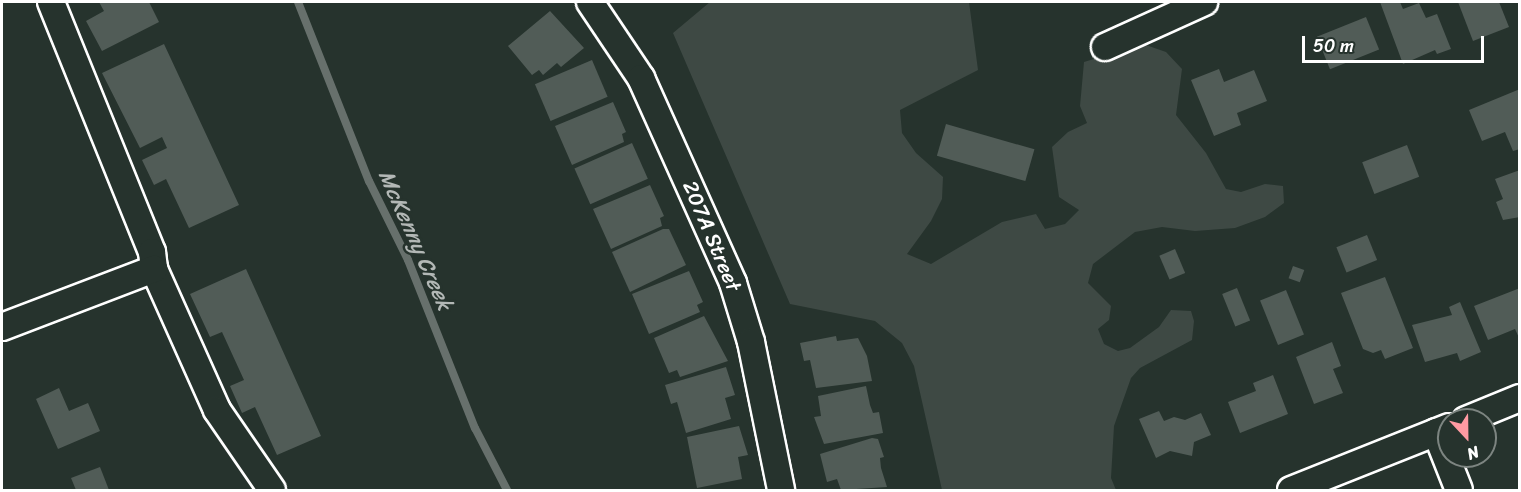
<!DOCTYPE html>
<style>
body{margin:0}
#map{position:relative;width:1521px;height:492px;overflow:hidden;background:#26332d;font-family:Sriracha,sans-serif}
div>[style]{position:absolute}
.green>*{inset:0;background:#3e4944}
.stream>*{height:8px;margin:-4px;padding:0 4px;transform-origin:4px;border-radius:4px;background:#67706c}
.building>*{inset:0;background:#515c57;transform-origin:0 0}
.roads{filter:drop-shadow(2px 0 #fff) drop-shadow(-2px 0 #fff) drop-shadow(0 2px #fff) drop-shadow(0 -2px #fff)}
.minor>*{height:26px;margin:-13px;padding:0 13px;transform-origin:13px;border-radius:13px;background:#26332d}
span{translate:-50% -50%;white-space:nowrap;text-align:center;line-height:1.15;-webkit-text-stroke:5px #26332d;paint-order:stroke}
.street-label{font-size:21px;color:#fff}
.water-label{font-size:22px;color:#b3b8b6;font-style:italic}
.frame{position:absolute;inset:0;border:3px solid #fff;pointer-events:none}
.north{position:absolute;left:1437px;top:408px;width:60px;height:60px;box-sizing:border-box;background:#26332d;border:2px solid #7d8581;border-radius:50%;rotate:158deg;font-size:16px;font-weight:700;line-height:24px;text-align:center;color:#fff}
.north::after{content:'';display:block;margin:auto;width:21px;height:27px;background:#ff9aa2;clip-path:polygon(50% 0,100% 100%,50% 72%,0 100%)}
.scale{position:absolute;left:1302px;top:36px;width:182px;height:27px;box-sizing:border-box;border:3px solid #fff;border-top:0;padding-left:8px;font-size:18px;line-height:21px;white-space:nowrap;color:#fff;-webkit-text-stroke:4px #26332d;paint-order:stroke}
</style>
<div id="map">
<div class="green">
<i style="clip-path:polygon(710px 2px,969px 2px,978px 70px,900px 110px,902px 133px,916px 153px,943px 177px,942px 199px,931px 221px,907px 254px,931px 264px,1002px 222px,1036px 214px,1045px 229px,1065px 224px,1079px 210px,1059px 197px,1052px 147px,1068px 132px,1087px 123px,1080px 106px,1084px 62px,1143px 44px,1166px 52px,1182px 69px,1176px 115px,1206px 153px,1226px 189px,1241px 192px,1265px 184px,1283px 186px,1284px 203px,1265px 217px,1235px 228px,1195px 231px,1162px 227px,1135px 232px,1093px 264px,1088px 283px,1111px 306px,1109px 320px,1098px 329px,1104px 344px,1118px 351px,1130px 348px,1159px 327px,1171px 310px,1191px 311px,1194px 321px,1192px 340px,1140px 368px,1131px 378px,1114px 426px,1111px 478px,1116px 490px,942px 490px,914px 366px,902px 343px,875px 321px,790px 304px,673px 33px)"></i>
</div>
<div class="stream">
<i style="left:298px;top:2px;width:193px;rotate:68.4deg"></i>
<i style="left:369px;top:181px;width:88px;rotate:63.7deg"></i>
<i style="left:408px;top:260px;width:181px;rotate:68.3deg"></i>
<i style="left:475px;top:428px;width:70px;rotate:62.7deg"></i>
</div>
<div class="building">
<i style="clip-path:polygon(99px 2px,149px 2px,159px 22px,102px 51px,86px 21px,104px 11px)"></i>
<i style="clip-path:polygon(1380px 2px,1400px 2px,1403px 9px,1419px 3px,1426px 18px,1437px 14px,1451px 49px,1437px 54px,1435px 50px,1403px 64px)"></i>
<i style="clip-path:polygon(1458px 2px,1499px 2px,1509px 27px,1473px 41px)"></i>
<i style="clip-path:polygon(550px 11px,584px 48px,561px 67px,557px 63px,543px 75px,539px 70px,532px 75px,508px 46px)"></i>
<i style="left:1366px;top:17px;width:35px;height:53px;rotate:68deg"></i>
<i style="clip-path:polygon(164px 44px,239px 205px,189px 228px,166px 179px,154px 185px,142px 160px,167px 148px,162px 137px,140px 148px,102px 73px)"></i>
<i style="left:592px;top:60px;width:40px;height:62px;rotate:67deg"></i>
<i style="clip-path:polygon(1219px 69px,1224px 82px,1254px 70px,1267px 101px,1237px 113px,1241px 125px,1214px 136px,1191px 80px)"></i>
<i style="clip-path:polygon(1520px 89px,1520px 149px,1513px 151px,1505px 132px,1482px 141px,1469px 110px)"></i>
<i style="clip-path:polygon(613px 102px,626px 132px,622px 134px,624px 142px,572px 165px,555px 126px)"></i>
<i style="left:946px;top:124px;width:92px;height:33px;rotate:16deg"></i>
<i style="left:632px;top:143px;width:39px;height:63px;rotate:66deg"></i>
<i style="left:1407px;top:145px;width:34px;height:48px;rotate:69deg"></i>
<i style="clip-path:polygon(1520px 170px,1520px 217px,1503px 220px,1496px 202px,1503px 199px,1495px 179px)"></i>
<i style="clip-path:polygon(650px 185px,664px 216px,660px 218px,662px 226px,611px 249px,593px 209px)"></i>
<i style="clip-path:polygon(663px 229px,669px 229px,686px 265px,630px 292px,612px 252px)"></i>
<i style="left:1367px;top:235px;width:27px;height:33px;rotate:68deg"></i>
<i style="left:1175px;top:249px;width:26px;height:17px;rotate:67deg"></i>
<i style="left:1293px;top:266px;width:12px;height:13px;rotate:20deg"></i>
<i style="clip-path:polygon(246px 269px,321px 436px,277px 455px,255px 407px,242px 413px,230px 386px,244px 380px,222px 332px,210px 337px,190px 294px)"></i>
<i style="clip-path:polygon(689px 271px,703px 302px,697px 305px,700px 312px,649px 334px,632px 294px)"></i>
<i style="clip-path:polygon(1385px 277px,1413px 348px,1385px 359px,1381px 350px,1373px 353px,1363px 349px,1341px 293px)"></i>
<i style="left:1237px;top:288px;width:35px;height:16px;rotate:68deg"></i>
<i style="clip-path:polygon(1520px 288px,1520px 340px,1515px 329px,1488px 340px,1474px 306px)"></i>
<i style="left:1286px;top:290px;width:48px;height:28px;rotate:68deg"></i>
<i style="clip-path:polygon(1460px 302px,1481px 352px,1460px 361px,1457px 353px,1425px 362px,1412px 325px,1452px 315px,1449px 307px)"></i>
<i style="clip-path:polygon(704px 316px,728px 361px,680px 377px,677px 370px,669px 373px,654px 338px)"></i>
<i style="clip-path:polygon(836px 336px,837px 341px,858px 338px,867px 356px,872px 381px,816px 388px,810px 360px,804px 361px,800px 343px)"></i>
<i style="clip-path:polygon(1332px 342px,1341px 366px,1333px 369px,1343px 393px,1314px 404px,1296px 357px)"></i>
<i style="clip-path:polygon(726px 367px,735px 395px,725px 398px,731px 419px,686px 433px,677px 402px,671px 404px,665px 385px)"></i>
<i style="clip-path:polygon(1273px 375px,1288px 414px,1240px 433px,1228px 402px,1256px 391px,1253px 383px)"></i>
<i style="clip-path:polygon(866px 386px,870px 405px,873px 413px,879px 412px,883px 433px,824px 444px,814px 417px,821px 416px,818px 396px)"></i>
<i style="clip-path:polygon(59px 388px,69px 411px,88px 403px,100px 431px,58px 449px,36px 399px)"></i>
<i style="clip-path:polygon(1159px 411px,1164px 421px,1174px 417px,1185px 420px,1201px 413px,1211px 435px,1194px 442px,1192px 456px,1170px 451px,1156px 458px,1139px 419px)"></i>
<i style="clip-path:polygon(739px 426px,748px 455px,738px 457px,742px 479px,697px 488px,687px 437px)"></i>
<i style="clip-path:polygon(872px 438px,878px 439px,884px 457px,880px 458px,881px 468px,887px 487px,841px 490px,837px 479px,827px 482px,820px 454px)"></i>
<i style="clip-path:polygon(100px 467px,109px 490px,76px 490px,71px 478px)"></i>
</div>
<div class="roads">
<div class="minor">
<i style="left:51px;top:2px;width:270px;rotate:68deg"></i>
<i style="left:152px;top:252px;width:17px;rotate:83deg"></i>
<i style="left:154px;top:269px;width:154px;rotate:65.9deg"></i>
<i style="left:217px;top:410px;width:97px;rotate:55.5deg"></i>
<i style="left:590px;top:2px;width:92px;rotate:56.1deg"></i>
<i style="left:641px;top:78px;width:225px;rotate:65.8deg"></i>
<i style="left:733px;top:283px;width:62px;rotate:73deg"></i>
<i style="left:751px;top:342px;width:151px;rotate:78.5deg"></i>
<i style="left:1105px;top:47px;width:109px;rotate:-24.4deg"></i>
<i style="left:2px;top:327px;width:163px;rotate:-20.9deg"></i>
<i style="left:1466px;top:420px;width:58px;rotate:-22.2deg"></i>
<i style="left:1436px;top:432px;width:62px;rotate:68.4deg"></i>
<i style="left:1291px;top:490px;width:170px;rotate:-21.7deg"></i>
</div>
</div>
<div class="street-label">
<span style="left:712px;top:236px;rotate:67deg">207A Street</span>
</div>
<div class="water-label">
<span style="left:416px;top:240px;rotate:66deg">McKenny Creek</span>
</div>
<div class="frame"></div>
<div class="north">N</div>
<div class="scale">50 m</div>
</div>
